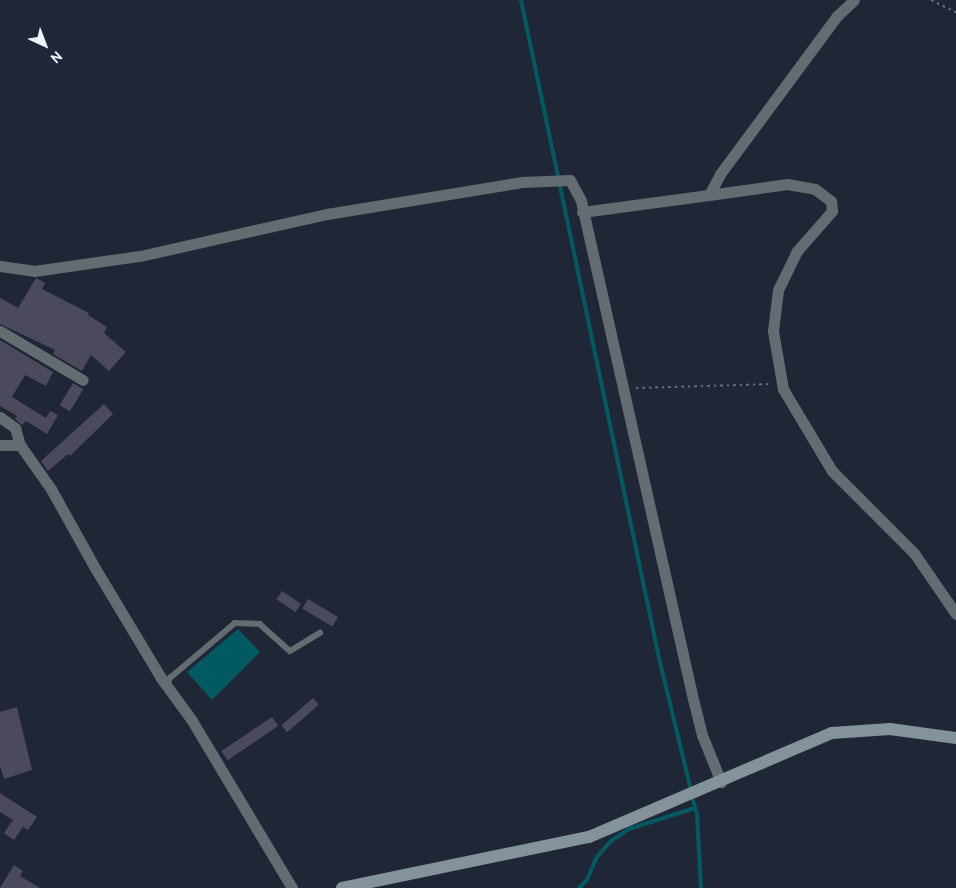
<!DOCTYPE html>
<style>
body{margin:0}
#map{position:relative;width:956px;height:888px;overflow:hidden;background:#1f2737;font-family:Overpass,sans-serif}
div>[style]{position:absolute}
.water>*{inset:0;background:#015962}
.stream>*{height:4px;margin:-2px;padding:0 2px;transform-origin:2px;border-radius:2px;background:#015962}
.building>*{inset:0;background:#4b495c;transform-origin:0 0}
.path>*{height:2px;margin-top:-1px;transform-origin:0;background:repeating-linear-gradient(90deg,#676e7c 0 2.5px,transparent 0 6.5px)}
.lane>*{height:5.5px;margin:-2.75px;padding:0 2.75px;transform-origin:2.75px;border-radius:2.75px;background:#636c71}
.street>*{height:11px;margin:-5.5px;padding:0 5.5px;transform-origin:5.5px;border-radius:5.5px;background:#636c71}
.secondary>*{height:12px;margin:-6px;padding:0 6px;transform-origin:6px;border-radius:6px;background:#84929b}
span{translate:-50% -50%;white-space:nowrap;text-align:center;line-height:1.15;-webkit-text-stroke:4px #1f2737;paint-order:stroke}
.north{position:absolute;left:20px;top:20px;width:50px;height:50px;-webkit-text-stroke:4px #1f2737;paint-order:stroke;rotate:137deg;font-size:14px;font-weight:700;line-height:20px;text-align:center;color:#eef4ff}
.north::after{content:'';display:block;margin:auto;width:18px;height:22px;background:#eef4ff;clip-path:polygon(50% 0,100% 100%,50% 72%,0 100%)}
</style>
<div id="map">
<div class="water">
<i style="clip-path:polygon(238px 629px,260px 652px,212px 700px,187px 672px)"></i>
</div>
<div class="stream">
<i style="left:521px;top:0;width:672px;rotate:78.16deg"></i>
<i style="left:659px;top:658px;width:136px;rotate:76.4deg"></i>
<i style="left:692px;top:797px;width:19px;rotate:74deg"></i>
<i style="left:697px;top:815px;width:73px;rotate:86.9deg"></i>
<i style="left:579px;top:888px;width:11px;rotate:-45deg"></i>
<i style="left:587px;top:880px;width:25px;rotate:-67deg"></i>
<i style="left:597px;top:857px;width:21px;rotate:-49deg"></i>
<i style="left:611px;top:841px;width:22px;rotate:-34deg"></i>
<i style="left:629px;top:829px;width:69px;rotate:-17.7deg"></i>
</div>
<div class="building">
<i style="clip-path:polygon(36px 278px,45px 283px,42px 289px,89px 313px,88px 315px,107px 327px,104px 333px,126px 352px,109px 371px,91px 355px,82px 371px,53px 354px,55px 350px,0 324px,0 298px,18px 308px)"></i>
<i style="clip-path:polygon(0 340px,53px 372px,46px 386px,25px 375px,12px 397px,46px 418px,50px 411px,58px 415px,47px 434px,26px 421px,22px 425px,15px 419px,17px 416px,0 406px)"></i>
<i style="left:73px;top:383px;width:12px;height:26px;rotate:31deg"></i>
<i style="clip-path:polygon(104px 404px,113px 414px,70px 456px,68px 454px,48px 471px,41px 461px)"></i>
<i style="left:282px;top:591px;width:23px;height:10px;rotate:34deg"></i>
<i style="left:308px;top:599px;width:35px;height:11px;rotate:31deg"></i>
<i style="left:313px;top:698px;width:9px;height:42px;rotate:49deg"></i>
<i style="clip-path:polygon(17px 707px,32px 770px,4px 779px,0 766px,0 712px)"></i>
<i style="left:272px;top:717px;width:11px;height:61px;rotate:56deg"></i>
<i style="clip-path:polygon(0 793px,37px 817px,28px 830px,23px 827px,14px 840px,4px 833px,13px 820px,0 812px)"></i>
<i style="clip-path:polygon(14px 865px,23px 871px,20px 876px,40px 888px,0 888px)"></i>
</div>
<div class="path">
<i style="left:931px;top:0;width:28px;rotate:26deg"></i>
<i style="left:636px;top:388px;width:135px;rotate:-1.7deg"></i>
</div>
<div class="lane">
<i style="left:167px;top:685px;width:8px;rotate:-67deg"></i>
<i style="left:170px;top:678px;width:85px;rotate:-40.2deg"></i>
<i style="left:235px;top:623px;width:25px;rotate:2deg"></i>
<i style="left:260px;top:624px;width:40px;rotate:42deg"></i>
<i style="left:290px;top:651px;width:35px;rotate:-31deg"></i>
</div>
<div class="street">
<i style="left:709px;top:195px;width:79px;rotate:-8deg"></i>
<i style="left:787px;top:184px;width:28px;rotate:10deg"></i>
<i style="left:815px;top:189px;width:20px;rotate:37deg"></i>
<i style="left:831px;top:201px;width:10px;rotate:84deg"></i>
<i style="left:832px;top:211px;width:53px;rotate:131.2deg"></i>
<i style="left:797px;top:251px;width:43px;rotate:116deg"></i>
<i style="left:778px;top:290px;width:41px;rotate:97deg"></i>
<i style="left:773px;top:331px;width:59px;rotate:80.2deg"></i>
<i style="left:783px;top:389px;width:96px;rotate:59.1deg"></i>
<i style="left:832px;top:471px;width:116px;rotate:45deg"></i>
<i style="left:914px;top:553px;width:74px;rotate:55.5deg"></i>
<i style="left:582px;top:212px;width:128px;rotate:-7.6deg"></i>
<i style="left:709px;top:195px;width:24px;rotate:-62deg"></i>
<i style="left:720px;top:174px;width:197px;rotate:-53.5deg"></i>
<i style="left:837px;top:16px;width:23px;rotate:-43deg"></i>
<i style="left:0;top:266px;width:34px;rotate:8deg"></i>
<i style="left:34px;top:271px;width:107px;rotate:-8.1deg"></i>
<i style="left:140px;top:256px;width:192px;rotate:-12.7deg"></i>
<i style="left:327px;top:214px;width:198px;rotate:-9.3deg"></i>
<i style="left:522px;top:182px;width:48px;rotate:-2.4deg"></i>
<i style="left:570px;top:180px;width:24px;rotate:62deg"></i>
<i style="left:581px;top:201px;width:510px;rotate:77.33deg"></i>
<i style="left:693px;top:699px;width:37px;rotate:76deg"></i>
<i style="left:702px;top:735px;width:51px;rotate:68deg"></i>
<i style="left:0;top:331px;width:96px;rotate:30.6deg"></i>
<i style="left:0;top:417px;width:19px;rotate:36deg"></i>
<i style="left:15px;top:428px;width:18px;rotate:74deg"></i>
<i style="left:0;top:445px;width:20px"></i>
<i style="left:20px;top:445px;width:54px;rotate:54.8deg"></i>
<i style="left:51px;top:489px;width:90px;rotate:60.9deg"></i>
<i style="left:95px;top:568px;width:128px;rotate:59deg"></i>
<i style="left:161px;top:678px;width:51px;rotate:53.8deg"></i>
<i style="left:191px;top:719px;width:197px;rotate:59.1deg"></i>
</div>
<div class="secondary">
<i style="left:342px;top:888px;width:252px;rotate:-11.7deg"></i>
<i style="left:589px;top:837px;width:264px;rotate:-23.2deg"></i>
<i style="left:832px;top:733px;width:58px;rotate:-3.9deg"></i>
<i style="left:890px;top:729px;width:67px;rotate:7.8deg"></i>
</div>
<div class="north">N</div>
</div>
